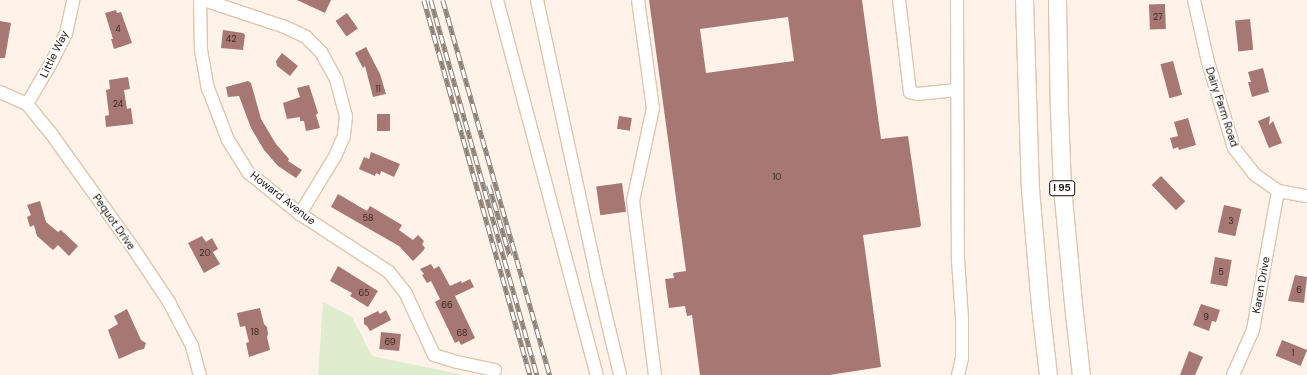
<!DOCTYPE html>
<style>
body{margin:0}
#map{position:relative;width:1307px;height:375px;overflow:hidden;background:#fff3e9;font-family:"DM Sans",sans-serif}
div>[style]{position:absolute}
.green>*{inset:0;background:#deedce}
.building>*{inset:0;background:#a67773;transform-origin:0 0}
.roads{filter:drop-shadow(1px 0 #e1c5ac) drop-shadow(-1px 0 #e1c5ac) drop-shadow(0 1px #e1c5ac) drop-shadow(0 -1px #e1c5ac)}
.minor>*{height:12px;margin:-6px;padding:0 6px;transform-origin:6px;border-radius:6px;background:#fff}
.highway>*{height:17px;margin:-8.5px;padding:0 8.5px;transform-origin:8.5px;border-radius:8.5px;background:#fff}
.rail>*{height:4.5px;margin-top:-2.25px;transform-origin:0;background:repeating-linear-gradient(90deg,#fff 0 9px,#8d8279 0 18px);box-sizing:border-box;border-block:1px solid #8d8279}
span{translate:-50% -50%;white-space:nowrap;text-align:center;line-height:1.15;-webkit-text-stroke:3.5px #fff;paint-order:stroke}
.number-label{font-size:9px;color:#3a2820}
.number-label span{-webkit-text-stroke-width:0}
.shield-label span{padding:1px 3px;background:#fff;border:1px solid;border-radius:3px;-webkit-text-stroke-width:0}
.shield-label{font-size:10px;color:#160d05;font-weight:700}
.street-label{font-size:11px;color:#160d05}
</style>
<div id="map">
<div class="green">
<i style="clip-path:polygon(323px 302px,352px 317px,372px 356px,464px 375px,318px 375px)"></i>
</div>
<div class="building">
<i style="clip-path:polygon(297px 0,331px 0,325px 13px)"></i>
<i style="clip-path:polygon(evenodd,649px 0,862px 0,881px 139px,908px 136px,921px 225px,920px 227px,863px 235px,881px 367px,829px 375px,700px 375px,692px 315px,687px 316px,685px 306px,669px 308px,665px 279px,674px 278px,673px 273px,686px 271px,649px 0,788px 17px,794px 61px,706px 73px,700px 29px,788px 17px)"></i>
<i style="left:1165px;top:4px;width:25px;height:16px;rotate:88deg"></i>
<i style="clip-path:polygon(116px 10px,117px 13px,121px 12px,132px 43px,114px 49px,111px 39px,113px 39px,105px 13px)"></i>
<i style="left:347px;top:13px;width:19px;height:14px;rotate:55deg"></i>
<i style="left:1250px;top:19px;width:31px;height:15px;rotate:84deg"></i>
<i style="clip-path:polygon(0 21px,11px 23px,5px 58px,0 58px)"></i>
<i style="clip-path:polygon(223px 30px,243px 33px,245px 35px,243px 50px,221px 48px)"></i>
<i style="clip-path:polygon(366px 47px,380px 74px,386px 94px,373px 97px,365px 66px,363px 68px,355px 53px)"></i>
<i style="clip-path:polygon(282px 53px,298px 66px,290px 76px,277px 66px,276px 61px)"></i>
<i style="left:1173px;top:61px;width:35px;height:13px;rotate:75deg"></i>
<i style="clip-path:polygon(1263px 68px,1269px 92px,1252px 97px,1248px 82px,1251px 82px,1248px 72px)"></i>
<i style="clip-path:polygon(128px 77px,130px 89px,124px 90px,127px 109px,131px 108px,133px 124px,106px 127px,105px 116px,109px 115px,106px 90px,110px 89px,109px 80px)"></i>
<i style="clip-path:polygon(248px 81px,251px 83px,261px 119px,276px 144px,289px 159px,288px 161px,302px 170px,296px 178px,278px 166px,264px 150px,251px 128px,239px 96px,228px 97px,226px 87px)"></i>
<i style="clip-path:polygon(309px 85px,318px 113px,316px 115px,320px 128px,306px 131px,304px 121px,300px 121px,300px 117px,287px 119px,283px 103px,300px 97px,297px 88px)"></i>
<i style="left:377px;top:114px;width:13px;height:17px"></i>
<i style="left:619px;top:116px;width:13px;height:13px;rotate:9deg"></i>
<i style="clip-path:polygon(1270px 116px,1269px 125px,1273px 121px,1282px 143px,1269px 148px,1258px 121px)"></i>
<i style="clip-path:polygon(1188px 118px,1196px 145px,1179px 150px,1178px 147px,1173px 149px,1170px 138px,1178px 136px,1174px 122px)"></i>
<i style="clip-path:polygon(371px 152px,400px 164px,394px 177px,381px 171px,380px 175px,376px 173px,375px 176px,359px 169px,364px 157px,369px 159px)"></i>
<i style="left:1161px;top:176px;width:35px;height:13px;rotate:46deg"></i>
<i style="left:622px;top:183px;width:29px;height:26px;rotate:82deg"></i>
<i style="clip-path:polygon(338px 194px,367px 211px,370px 206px,402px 225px,399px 230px,413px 240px,418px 235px,424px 241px,422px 244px,425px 248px,423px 251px,413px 261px,399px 246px,331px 207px)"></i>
<i style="clip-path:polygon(40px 201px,46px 222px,58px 232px,61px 230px,78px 246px,69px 256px,58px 245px,53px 250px,37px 236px,34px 225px,30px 227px,27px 217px,31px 215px,27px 205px)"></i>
<i style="left:1224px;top:205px;width:18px;height:28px;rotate:13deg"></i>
<i style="clip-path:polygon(202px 236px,206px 242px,212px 238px,218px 249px,213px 252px,220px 264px,204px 273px,188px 243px)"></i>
<i style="left:1215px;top:257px;width:17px;height:27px;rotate:10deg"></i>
<i style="clip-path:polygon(431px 264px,434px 269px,439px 266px,450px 286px,461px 281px,462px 283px,470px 279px,474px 287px,455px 296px,475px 338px,461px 345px,459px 341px,455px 343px,435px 302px,440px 299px,431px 281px,427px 283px,422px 275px,424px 274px,420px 269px)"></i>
<i style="clip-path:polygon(338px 266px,378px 291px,368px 307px,350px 296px,352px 293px,330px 281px)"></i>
<i style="clip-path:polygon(1295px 275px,1307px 277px,1304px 303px,1288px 301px)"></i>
<i style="clip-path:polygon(1201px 304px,1220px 310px,1216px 322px,1212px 321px,1209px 331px,1193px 325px)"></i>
<i style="clip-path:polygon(260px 308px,264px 324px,267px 327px,268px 334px,267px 337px,270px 350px,249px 357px,246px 343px,249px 342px,245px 326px,240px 327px,237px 313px)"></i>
<i style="clip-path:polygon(127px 309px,141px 340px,146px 343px,144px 349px,139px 350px,119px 359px,108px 330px,118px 324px,114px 316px)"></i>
<i style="clip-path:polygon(386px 310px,391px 320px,370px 331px,367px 326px,364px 324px,364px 318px,378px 311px,380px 314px)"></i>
<i style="left:381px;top:332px;width:20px;height:17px;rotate:6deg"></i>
<i style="left:1282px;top:340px;width:27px;height:17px;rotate:22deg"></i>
<i style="clip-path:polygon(1189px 351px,1203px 357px,1195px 375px,1180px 375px)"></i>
</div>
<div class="roads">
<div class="minor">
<i style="left:200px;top:0;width:50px;rotate:88.9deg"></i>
<i style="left:201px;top:50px;width:39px;rotate:80deg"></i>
<i style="left:208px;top:88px;width:56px;rotate:69deg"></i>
<i style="left:228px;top:140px;width:39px;rotate:58deg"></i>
<i style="left:249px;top:173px;width:65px;rotate:38.8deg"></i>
<i style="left:300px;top:214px;width:106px;rotate:33.1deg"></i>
<i style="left:389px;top:272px;width:28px;rotate:52deg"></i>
<i style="left:406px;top:294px;width:67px;rotate:65.3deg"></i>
<i style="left:434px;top:355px;width:24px;rotate:17deg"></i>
<i style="left:457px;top:362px;width:39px;rotate:12deg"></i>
<i style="left:204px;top:0;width:85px;rotate:18.4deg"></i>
<i style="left:285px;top:27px;width:23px;rotate:25deg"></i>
<i style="left:306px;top:37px;width:21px;rotate:45deg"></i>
<i style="left:321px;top:52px;width:31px;rotate:61deg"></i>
<i style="left:336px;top:79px;width:38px;rotate:75deg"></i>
<i style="left:346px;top:116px;width:20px;rotate:96deg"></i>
<i style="left:344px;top:136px;width:24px;rotate:114deg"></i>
<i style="left:334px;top:158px;width:66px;rotate:121.3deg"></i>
<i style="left:497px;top:0;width:388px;rotate:75.1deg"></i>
<i style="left:537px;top:0;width:280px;rotate:77.8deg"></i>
<i style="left:596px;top:274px;width:104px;rotate:76.6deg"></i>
<i style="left:638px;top:0;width:109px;rotate:82.1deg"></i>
<i style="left:653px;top:108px;width:95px;rotate:102.1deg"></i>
<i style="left:633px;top:201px;width:175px;rotate:82.8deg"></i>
<i style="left:899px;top:0;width:93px;rotate:83.2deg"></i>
<i style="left:910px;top:92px;width:7px;rotate:16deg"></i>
<i style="left:917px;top:94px;width:40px;rotate:-5.7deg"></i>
<i style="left:957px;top:0;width:260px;rotate:89.8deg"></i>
<i style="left:958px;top:260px;width:59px;rotate:86.1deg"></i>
<i style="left:962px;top:319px;width:39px;rotate:90deg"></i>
<i style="left:962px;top:358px;width:17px;rotate:103deg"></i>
<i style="left:1194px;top:0;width:64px;rotate:77.3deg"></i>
<i style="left:1208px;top:62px;width:90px;rotate:73.2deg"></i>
<i style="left:1234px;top:148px;width:33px;rotate:52deg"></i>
<i style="left:1254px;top:174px;width:29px;rotate:35deg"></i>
<i style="left:1278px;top:191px;width:29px;rotate:10deg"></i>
<i style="left:0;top:92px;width:30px;rotate:24deg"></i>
<i style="left:27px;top:104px;width:36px;rotate:51deg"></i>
<i style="left:50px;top:132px;width:139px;rotate:54.4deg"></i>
<i style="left:131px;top:245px;width:69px;rotate:56.3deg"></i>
<i style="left:169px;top:302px;width:50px;rotate:62.4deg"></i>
<i style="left:192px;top:346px;width:30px;rotate:75deg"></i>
<i style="left:27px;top:104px;width:45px;rotate:-59.5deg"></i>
<i style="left:50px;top:65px;width:35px;rotate:-63deg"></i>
<i style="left:66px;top:34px;width:35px;rotate:-78deg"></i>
<i style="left:1233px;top:375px;width:49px;rotate:-66deg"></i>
<i style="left:1253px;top:330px;width:141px;rotate:-79.8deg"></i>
</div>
<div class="highway">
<i style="left:1024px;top:0;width:189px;rotate:88.2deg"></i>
<i style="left:1030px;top:189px;width:117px;rotate:85.1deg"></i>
<i style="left:1040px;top:306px;width:69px;rotate:83.4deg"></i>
<i style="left:1057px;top:0;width:110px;rotate:89deg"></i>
<i style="left:1059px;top:110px;width:77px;rotate:87.8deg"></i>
<i style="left:1062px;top:187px;width:118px;rotate:84.6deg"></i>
<i style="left:1073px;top:304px;width:71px;rotate:83.6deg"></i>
</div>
</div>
<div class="rail">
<i style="left:424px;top:0;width:390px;rotate:74.2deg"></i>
<i style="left:431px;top:0;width:390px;rotate:74.2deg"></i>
<i style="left:443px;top:0;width:390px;rotate:74.1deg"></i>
<i style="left:489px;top:185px;width:74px;rotate:73.5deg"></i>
</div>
<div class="number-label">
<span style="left:1158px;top:17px">27</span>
<span style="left:118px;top:29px">4</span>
<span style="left:231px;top:39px">42</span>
<span style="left:378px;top:89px">11</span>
<span style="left:118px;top:104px">24</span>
<span style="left:777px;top:177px">10</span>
<span style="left:368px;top:218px">58</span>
<span style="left:1231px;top:221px">3</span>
<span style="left:205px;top:253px">20</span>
<span style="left:1221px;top:272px">5</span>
<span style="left:1299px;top:290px">6</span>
<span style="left:364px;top:293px">65</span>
<span style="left:447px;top:305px">66</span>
<span style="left:1206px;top:317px">9</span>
<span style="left:255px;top:332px">18</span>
<span style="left:462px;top:333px">68</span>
<span style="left:390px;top:342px">69</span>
<span style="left:1293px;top:353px">1</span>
</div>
<div class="shield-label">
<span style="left:1062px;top:188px">I 95</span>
</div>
<div class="street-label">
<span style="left:54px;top:54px;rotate:-64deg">Little Way</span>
<span style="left:1222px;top:107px;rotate:72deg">Dairy Farm Road</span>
<span style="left:283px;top:198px;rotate:38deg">Howard Avenue</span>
<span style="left:114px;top:222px;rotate:55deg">Pequot Drive</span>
<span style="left:1261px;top:285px;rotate:-80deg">Karen Drive</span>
</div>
</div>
